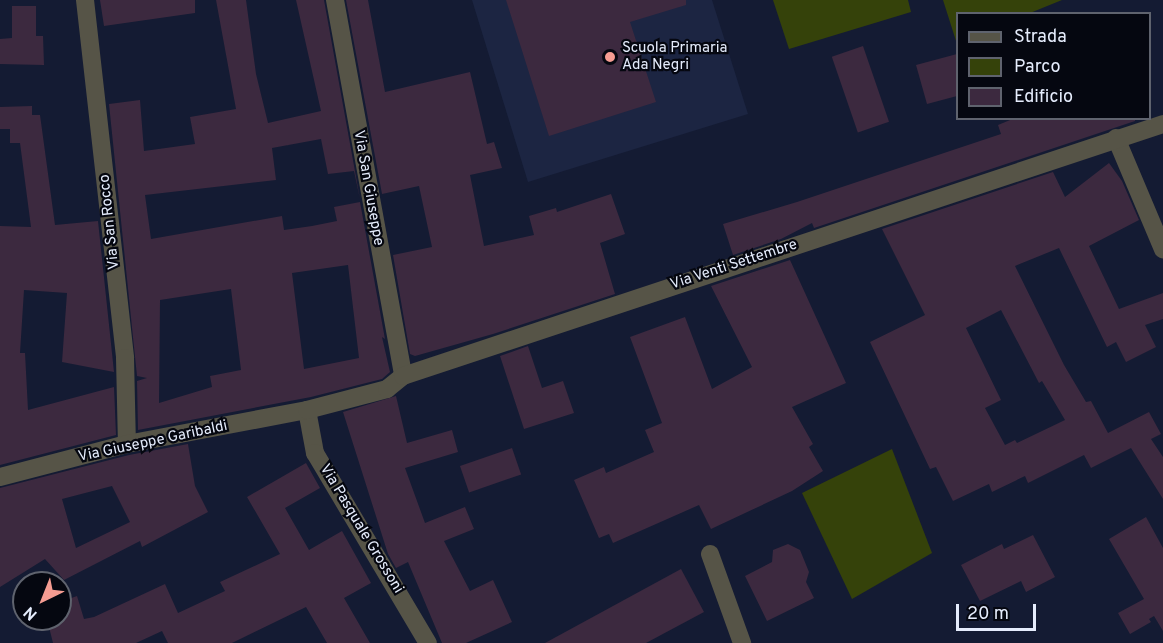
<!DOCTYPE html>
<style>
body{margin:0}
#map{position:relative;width:1163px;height:643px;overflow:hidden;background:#141b33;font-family:Overpass,sans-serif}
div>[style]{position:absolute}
.built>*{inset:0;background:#1c2542}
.green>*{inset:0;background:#35420a}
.building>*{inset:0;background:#3c293f;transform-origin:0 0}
.minor>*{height:18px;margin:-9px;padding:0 9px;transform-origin:9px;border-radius:9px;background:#565447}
.dots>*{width:16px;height:16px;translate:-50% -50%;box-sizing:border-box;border:3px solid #050710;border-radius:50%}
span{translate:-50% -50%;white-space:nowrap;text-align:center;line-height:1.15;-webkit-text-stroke:4.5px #050710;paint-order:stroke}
.poi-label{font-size:15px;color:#e5ecfc}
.left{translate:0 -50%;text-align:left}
.street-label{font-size:15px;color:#e5ecfc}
.legend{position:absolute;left:956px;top:12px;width:195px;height:108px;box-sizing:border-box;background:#050710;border:2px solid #5f636e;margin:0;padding:8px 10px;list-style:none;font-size:18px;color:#e5ecfc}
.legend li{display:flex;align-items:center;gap:12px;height:30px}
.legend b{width:30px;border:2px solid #5f636e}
.north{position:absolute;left:12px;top:571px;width:60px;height:60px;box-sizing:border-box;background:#050710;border:2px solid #5f636e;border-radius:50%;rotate:223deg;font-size:16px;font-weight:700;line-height:24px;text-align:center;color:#e5ecfc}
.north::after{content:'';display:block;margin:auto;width:21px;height:27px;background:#f59c92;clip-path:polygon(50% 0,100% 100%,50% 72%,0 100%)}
.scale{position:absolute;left:956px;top:604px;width:80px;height:27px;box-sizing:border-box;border:3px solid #e5ecfc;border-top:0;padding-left:8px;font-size:18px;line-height:21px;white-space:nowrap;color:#e5ecfc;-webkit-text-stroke:4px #050710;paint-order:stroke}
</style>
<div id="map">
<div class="built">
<i style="clip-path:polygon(472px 0,712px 0,748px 114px,528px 182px)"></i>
</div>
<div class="green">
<i style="clip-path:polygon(773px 0,908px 0,911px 12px,789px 49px)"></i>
<i style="clip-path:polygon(943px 0,1062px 0,1030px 13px,958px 14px,957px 44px)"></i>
<i style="clip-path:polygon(892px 449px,932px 553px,852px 599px,802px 493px)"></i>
</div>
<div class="building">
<i style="clip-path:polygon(100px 0,195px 0,195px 13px,104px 26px)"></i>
<i style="clip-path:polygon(evenodd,216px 0,246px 0,256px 74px,268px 123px,321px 111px,296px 0,324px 0,360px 199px,354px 171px,328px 174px,321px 139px,272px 148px,276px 180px,145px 195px,151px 239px,282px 216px,284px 230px,312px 226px,337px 221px,334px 207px,360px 202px,385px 339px,382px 337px,390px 372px,382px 379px,311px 397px,138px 430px,137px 381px,147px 378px,137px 376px,109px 104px,140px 100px,144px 151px,195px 144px,190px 117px,236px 109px,216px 0,348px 265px,359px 358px,304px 369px,292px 273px,348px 265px,216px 0,231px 289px,241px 370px,210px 376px,212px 387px,159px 403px,160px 300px,231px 289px)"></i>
<i style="clip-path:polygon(346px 0,368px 0,385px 92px,470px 72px,487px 144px,494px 142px,502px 168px,470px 175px,484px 246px,534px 235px,529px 216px,556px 208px,557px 212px,611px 194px,625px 234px,600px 243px,615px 294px,493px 334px,415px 356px,410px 354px,393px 255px,432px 247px,419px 186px,382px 194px)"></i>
<i style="clip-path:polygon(506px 0,686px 0,686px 5px,630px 22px,656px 102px,549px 136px)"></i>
<i style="clip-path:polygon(12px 6px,36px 6px,36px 36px,43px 36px,44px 65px,0 64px,0 39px,12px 38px)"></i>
<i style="left:863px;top:46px;width:80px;height:33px;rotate:71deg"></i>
<i style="clip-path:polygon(957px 54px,957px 96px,927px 104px,916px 65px)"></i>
<i style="clip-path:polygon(32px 106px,32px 115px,40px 115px,55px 225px,98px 221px,114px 372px,62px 362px,67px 293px,24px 290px,20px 353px,25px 353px,28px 410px,114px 387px,116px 435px,0 465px,0 226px,31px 227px,20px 143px,10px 143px,10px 129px,0 129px,0 107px)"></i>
<i style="clip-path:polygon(1015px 118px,1135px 118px,1135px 121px,814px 228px,812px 223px,781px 239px,733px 255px,723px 224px,797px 202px,1001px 134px,998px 125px)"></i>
<i style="clip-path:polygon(evenodd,1109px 163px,1122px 181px,1139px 220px,1089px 246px,1119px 309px,1163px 293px,1163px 319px,1145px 325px,1156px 347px,1126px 362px,1116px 342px,1107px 347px,1059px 248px,1015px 266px,1064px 365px,1086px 402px,1091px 401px,1108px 433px,1149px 412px,1161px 434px,1151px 439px,1163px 457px,1163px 499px,1131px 448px,1091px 468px,1084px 455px,1028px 483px,1025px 476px,992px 492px,989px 484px,953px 501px,936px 467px,930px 469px,870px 342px,925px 315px,882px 229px,1053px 172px,1065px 197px,1109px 163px,1001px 310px,1039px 383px,1042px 381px,1065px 420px,1017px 443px,1015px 440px,1005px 445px,985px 408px,1001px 400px,966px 328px,1001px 310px)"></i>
<i style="clip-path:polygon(790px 260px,846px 383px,792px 407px,813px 444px,809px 447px,823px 471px,792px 491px,711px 529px,699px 505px,613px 543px,609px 534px,599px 538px,574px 480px,604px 467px,606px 473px,654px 452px,645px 430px,662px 423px,630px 337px,685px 317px,712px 389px,752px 367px,711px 286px)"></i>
<i style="clip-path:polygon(528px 346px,542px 388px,563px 381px,574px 413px,524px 429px,500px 356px)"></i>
<i style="clip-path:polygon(396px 396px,407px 443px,452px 430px,458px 452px,405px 468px,425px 523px,465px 507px,474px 529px,444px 541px,470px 591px,493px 580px,512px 622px,466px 643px,442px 643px,408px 562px,396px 568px,388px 554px,343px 412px)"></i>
<i style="clip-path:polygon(evenodd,188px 444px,195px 486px,208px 512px,142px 547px,140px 541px,64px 580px,45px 559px,0 587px,0 488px,129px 455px,188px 444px,112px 486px,130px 522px,76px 548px,62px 499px,112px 486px)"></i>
<i style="left:512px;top:448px;width:28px;height:55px;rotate:71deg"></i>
<i style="clip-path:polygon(306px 463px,320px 488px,285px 508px,309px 550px,342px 531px,371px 583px,344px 598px,370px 643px,327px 643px,306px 607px,232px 643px,168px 643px,162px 631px,136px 643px,53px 643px,47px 619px,60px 619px,60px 602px,77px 596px,84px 619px,94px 617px,165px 584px,178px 613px,225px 591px,220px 582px,280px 554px,247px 497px)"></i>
<i style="clip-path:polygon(1146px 517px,1163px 548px,1163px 631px,1154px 616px,1149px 619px,1151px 622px,1130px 634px,1118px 613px,1144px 599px,1109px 539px)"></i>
<i style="clip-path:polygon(1033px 535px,1055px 577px,1026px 592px,1021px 581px,980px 601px,961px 565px,1002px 544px,1004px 549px)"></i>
<i style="clip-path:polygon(788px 544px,800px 550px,809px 572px,806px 582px,814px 598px,767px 621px,745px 576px,772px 562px,773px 550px)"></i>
<i style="clip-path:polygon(681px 569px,704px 612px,646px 643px,545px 643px)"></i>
</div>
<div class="minor">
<i style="left:85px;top:0;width:360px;rotate:83.6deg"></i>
<i style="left:125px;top:358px;width:86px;rotate:88.7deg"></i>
<i style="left:335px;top:0;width:382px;rotate:79.7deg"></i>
<i style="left:1116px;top:138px;width:121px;rotate:67.1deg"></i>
<i style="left:307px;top:410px;width:44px;rotate:79.5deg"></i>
<i style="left:315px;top:453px;width:221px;rotate:59.3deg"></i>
<i style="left:0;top:477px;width:131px;rotate:-14.6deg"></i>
<i style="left:127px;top:444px;width:183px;rotate:-10.7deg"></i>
<i style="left:307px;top:410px;width:83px;rotate:-14.7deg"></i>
<i style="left:387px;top:389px;width:21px;rotate:-39deg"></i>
<i style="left:403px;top:376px;width:801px;rotate:-18.34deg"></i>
<i style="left:710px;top:554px;width:95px;rotate:70.2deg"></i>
</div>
<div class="dots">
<i style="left:610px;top:57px;background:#f59c92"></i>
</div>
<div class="poi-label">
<span class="left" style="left:622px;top:57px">Scuola Primaria<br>Ada Negri</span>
</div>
<div class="street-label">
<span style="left:368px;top:188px;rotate:80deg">Via San Giuseppe</span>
<span style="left:110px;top:222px;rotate:-96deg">Via San Rocco</span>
<span style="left:734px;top:265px;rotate:-18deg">Via Venti Settembre</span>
<span style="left:153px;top:442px;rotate:-12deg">Via Giuseppe Garibaldi</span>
<span style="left:361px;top:529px;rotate:59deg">Via Pasquale Grossoni</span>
</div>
<ul class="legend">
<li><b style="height:8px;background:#565447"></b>Strada</li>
<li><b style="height:16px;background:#35420a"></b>Parco</li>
<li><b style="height:16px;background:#3c293f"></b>Edificio</li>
</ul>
<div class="north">N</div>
<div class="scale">20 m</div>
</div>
